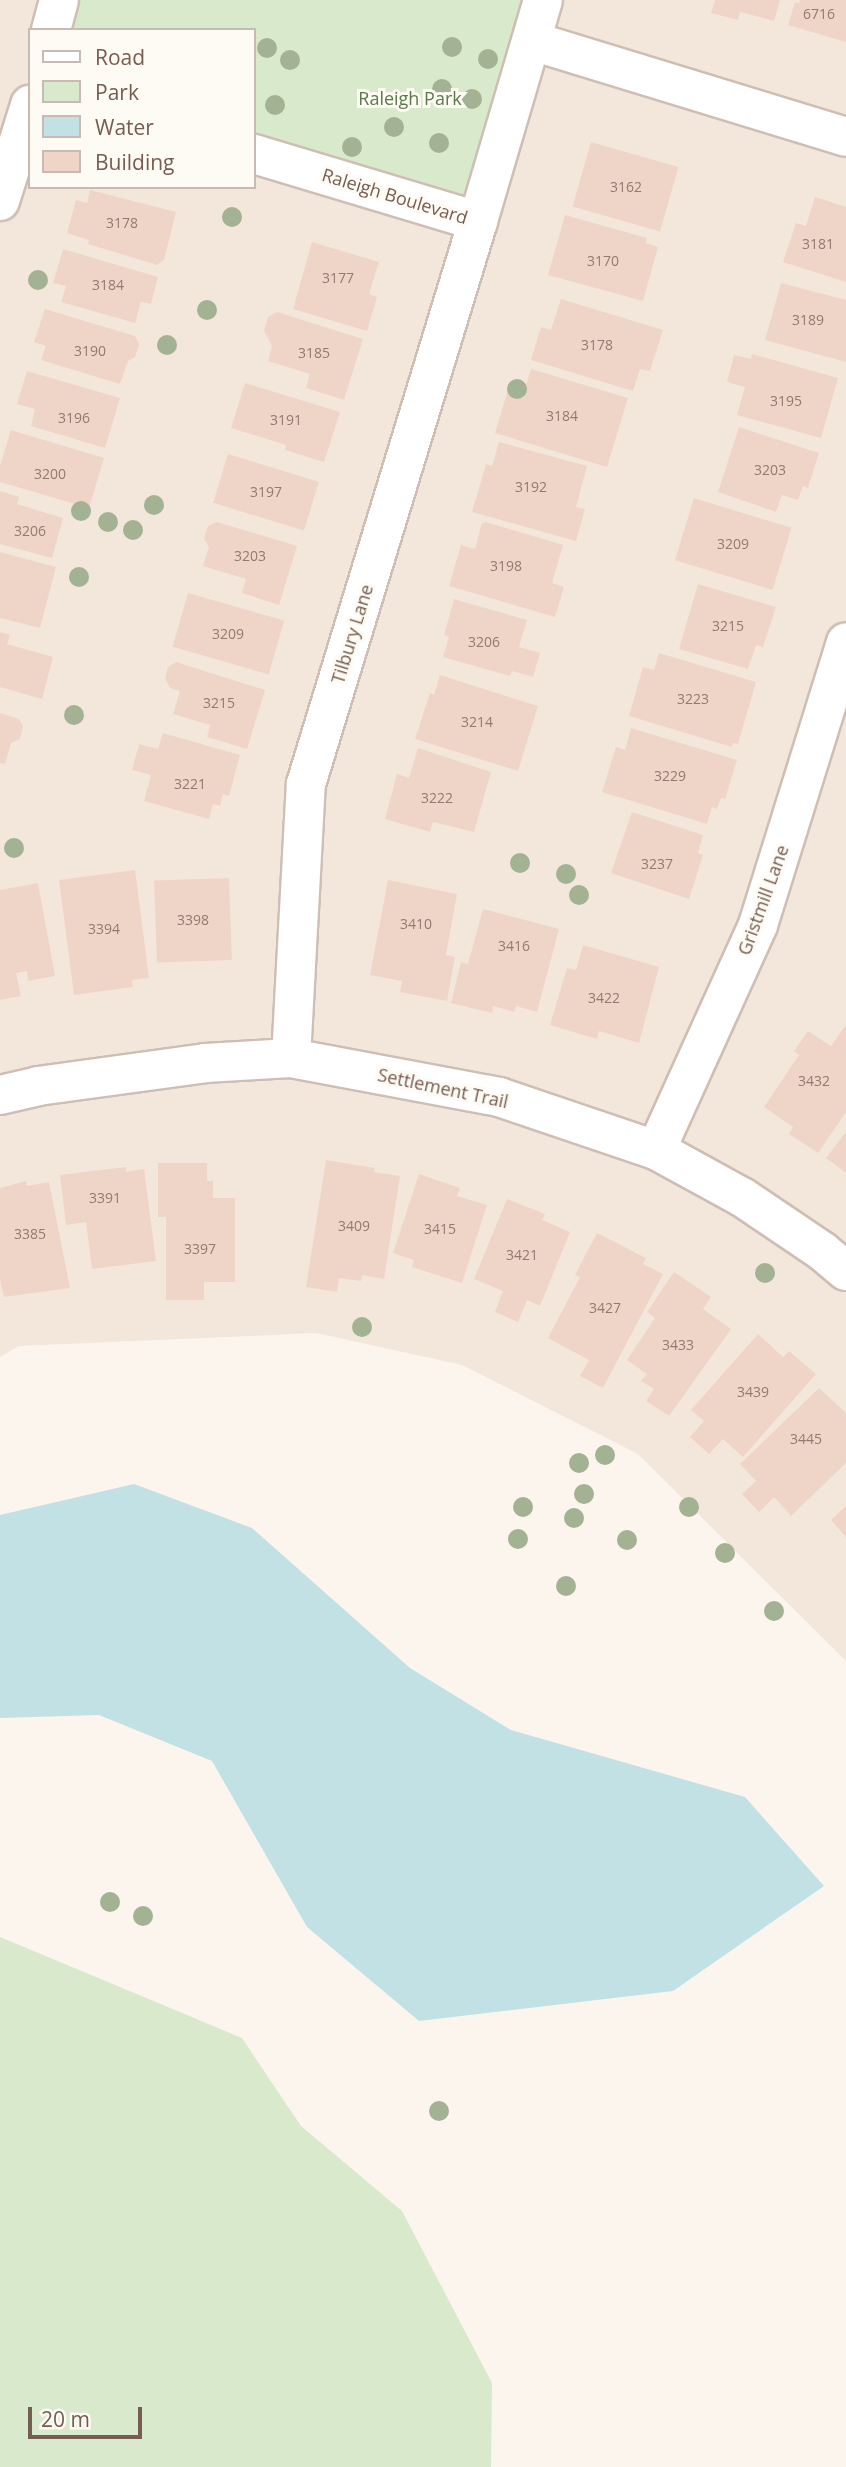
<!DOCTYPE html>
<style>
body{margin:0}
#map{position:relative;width:846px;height:2467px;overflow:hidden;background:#fcf5ed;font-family:"Open Sans",sans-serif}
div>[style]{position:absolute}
.residential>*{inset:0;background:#f3e7dc}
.green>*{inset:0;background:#d9e9cc}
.water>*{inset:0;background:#c2e1e5}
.building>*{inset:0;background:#efd5c7;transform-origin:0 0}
.roads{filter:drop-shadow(2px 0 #cebeb3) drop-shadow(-2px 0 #cebeb3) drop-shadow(0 2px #cebeb3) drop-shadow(0 -2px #cebeb3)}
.street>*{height:38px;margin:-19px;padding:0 19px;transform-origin:19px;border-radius:19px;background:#fff}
.secondary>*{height:38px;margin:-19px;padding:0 19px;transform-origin:19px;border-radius:19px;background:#fff}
.trees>*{width:20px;height:20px;margin:-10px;border-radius:50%;background:#a3b293}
span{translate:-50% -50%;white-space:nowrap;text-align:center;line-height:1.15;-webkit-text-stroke:6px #fefaf4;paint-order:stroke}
.number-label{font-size:14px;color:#947a6e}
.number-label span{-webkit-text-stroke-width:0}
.park-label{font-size:18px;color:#5a7b49}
.street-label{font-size:18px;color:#765c51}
.legend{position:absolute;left:28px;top:28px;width:228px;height:161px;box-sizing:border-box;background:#fefaf4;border:2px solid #c8bbb3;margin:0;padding:9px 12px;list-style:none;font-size:21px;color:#765c51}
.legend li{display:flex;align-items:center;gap:14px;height:35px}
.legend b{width:35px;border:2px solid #c8bbb3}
.scale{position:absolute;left:28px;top:2407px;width:114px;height:32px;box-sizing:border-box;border:4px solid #765c51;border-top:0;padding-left:9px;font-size:21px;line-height:24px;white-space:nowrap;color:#765c51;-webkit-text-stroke:5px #fefaf4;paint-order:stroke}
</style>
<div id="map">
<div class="residential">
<i style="clip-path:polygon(evenodd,0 0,846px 0,846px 1661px,638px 1454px,462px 1365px,316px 1333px,19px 1346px,0 1357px,0 0,30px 30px,254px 30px,254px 187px,30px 187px,30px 30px)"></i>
</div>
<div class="green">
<i style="clip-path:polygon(59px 0,543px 0,478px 221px,254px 154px,254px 30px,51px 30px)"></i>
<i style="clip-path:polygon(0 1937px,242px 2038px,301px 2126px,402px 2211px,492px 2383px,491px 2467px,0 2467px)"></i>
</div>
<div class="water">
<i style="clip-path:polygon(134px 1484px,252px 1528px,410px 1668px,511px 1730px,745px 1797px,824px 1886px,673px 1991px,419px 2021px,307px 1927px,212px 1761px,99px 1715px,0 1718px,0 1515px)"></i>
</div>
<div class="building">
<i style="clip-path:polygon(715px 0,780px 0,774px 21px,740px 12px,738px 20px,711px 13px)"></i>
<i style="clip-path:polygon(800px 0,846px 0,846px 42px,788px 25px,795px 2px,799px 3px)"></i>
<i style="left:591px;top:142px;width:91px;height:67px;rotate:16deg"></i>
<i style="clip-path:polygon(90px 190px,176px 212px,164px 260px,157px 265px,88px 244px,89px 240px,67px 233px,76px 200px,87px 203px)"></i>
<i style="clip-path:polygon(815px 197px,846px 207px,846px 282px,783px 262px,796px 223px,806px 226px)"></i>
<i style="clip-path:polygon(565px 215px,647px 238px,646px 243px,658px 247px,643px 301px,548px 275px)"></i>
<i style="clip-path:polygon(312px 242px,379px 262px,369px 294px,377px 297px,367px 331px,293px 309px)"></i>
<i style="clip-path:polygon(63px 249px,158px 277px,151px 304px,141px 302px,135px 323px,61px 302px,66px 286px,53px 283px)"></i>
<i style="clip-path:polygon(781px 283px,846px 300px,846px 362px,765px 340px)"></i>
<i style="clip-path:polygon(561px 299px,663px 330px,650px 371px,640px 369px,633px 391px,531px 360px,541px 327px,551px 330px)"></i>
<i style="clip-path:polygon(45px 309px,135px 336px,139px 344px,135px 357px,128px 361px,120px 384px,41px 360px,46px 346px,34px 342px)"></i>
<i style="clip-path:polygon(277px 312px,363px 339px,344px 400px,306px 388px,310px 374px,268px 361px,272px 346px,264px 331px,268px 317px)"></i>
<i style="clip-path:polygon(752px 354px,838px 378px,821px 438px,737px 415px,745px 387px,727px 382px,734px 355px,751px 359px)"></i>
<i style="clip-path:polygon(531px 369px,628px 398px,607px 467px,495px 433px,507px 393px,522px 398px)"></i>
<i style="clip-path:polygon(27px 371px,120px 398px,105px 448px,31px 426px,35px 409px,17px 404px)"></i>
<i style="clip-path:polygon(245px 383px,340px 412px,324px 462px,285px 450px,286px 445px,231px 428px)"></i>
<i style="clip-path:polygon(739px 427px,819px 453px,808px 488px,803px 486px,798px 500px,782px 495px,776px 512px,718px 492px)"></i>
<i style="clip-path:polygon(11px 430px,104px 458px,89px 508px,0 482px,0 466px)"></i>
<i style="clip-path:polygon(499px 442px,587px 466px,576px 507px,585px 509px,576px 541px,472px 512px,486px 464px,492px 466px)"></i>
<i style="left:228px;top:454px;width:95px;height:51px;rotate:17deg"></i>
<i style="clip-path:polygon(0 491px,19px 497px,17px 504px,63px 518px,52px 558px,0 544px)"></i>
<i style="left:694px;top:498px;width:102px;height:65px;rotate:17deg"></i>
<i style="clip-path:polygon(217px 522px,297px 546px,279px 605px,242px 593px,246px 579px,203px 566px,209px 547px,204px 539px,208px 526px)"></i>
<i style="clip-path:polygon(486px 522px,563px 545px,552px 583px,564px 587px,555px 617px,449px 586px,461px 545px,475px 549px,482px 523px)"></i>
<i style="clip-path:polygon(0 552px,56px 567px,40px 628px,0 618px)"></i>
<i style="clip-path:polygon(698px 584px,776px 607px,763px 647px,756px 645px,748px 669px,679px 649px)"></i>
<i style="left:188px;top:593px;width:100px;height:56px;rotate:16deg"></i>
<i style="clip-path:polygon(454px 599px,527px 620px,519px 647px,540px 653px,533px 677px,512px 671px,510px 676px,443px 657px,449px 637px,444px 635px)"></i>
<i style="clip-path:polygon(0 632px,10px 635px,7px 644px,53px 657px,42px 699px,0 687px)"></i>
<i style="clip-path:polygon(659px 653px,756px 682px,738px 744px,733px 743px,732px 747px,629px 716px,643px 667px,654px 670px)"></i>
<i style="clip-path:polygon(176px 662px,265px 690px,247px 749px,207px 737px,210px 725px,173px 714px,180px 691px,170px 688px,165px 678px,168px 667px)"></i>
<i style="clip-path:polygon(440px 675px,538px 706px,518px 771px,415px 739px,430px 693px,434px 695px)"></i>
<i style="clip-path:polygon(0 713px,19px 719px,23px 726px,20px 739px,11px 743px,5px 764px,0 763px)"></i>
<i style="clip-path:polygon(631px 728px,737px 760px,725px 799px,721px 798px,717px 809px,712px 807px,707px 824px,602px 792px,616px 747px,625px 750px)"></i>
<i style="clip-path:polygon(163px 733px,240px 755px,229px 796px,223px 794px,220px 806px,213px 804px,209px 819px,144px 801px,151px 775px,132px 770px,139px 744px,158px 749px)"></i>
<i style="clip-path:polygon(418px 748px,491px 772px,474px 832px,433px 822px,430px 832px,385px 819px,397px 774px,409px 778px)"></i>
<i style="clip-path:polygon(632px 812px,703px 835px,698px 853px,703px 855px,689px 899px,611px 873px)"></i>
<i style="clip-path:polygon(135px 870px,149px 978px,132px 980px,133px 987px,74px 995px,59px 880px)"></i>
<i style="left:229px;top:878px;width:82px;height:75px;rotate:88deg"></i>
<i style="clip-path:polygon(388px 880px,457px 894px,446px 955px,455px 957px,447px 1001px,400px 992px,402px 981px,370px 975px)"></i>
<i style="clip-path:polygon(38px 883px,55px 976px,28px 981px,27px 971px,16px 973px,21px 996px,0 1000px,0 890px)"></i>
<i style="clip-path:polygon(483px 909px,559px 929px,537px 1012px,516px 1006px,514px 1012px,493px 1006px,492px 1013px,451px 1003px,461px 962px,468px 964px)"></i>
<i style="clip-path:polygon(583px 945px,659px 967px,639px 1043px,599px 1031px,597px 1039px,550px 1025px,567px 968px,576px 970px)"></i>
<i style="clip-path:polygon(846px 1025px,846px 1112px,818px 1153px,789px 1134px,793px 1127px,764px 1107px,799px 1055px,794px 1051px,808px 1031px,831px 1046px)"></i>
<i style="clip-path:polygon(846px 1132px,846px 1173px,826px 1158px)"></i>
<i style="clip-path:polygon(326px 1160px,375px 1168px,374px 1172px,400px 1176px,384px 1279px,362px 1275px,361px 1281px,339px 1278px,337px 1292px,306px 1287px)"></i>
<i style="clip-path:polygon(158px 1163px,207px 1163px,207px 1181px,213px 1181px,213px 1198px,235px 1198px,235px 1282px,204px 1282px,204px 1300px,166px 1300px,166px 1217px,158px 1217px)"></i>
<i style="clip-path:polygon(126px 1167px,126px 1172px,144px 1169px,156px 1261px,92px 1269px,86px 1222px,66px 1225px,60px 1175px)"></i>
<i style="clip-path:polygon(419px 1174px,460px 1188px,457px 1196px,487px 1205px,462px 1283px,412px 1267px,414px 1260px,393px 1253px)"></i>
<i style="clip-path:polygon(26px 1181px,27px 1186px,49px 1182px,70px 1288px,4px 1297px,0 1280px,0 1188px)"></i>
<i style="clip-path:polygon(507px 1199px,545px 1214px,542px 1220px,570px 1232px,540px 1306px,527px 1300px,518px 1322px,495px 1312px,503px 1291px,474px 1279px)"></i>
<i style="clip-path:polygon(597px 1233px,646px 1258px,643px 1264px,663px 1274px,603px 1388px,580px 1376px,589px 1360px,548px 1338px,580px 1277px,575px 1275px)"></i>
<i style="clip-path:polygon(674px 1272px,711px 1297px,703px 1309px,731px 1329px,669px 1416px,646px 1401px,654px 1389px,641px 1381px,647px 1374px,627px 1360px,655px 1318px,647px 1312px)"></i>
<i style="clip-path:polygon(758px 1334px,783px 1357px,789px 1351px,816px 1374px,743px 1457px,723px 1439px,709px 1454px,690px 1437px,704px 1421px,691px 1410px)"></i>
<i style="clip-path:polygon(819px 1388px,846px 1413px,846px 1463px,791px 1516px,774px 1497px,759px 1512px,742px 1494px,756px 1481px,740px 1464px)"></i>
<i style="clip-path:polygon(846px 1506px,846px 1537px,831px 1520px)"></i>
</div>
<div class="roads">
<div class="street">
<i style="left:51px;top:30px;width:31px;rotate:-75deg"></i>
<i style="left:532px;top:41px;width:328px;rotate:17deg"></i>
<i style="left:254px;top:154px;width:234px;rotate:16.7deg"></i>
<i style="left:478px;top:221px;width:230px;rotate:-73.6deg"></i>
<i style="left:0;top:201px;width:101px;rotate:-72.6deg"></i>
<i style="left:291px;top:1058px;width:274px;rotate:-86.9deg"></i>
<i style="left:306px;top:784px;width:589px;rotate:-73.01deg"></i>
<i style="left:656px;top:1150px;width:247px;rotate:-65.6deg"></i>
<i style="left:758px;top:925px;width:296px;rotate:-72.7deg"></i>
</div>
<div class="secondary">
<i style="left:0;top:1095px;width:39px;rotate:-13deg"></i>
<i style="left:38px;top:1086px;width:169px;rotate:-7.8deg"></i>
<i style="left:205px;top:1063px;width:86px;rotate:-3.3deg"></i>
<i style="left:291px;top:1058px;width:212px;rotate:10.6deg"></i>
<i style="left:499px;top:1097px;width:166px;rotate:18.7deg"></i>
<i style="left:656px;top:1150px;width:98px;rotate:28.7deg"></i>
<i style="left:742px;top:1197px;width:97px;rotate:34deg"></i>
<i style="left:822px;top:1251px;width:31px;rotate:40deg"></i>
</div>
</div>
<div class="trees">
<i style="left:452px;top:47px"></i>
<i style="left:267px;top:48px"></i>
<i style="left:488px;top:59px"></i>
<i style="left:290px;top:60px"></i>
<i style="left:442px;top:89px"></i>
<i style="left:472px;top:99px"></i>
<i style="left:275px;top:105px"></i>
<i style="left:394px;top:127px"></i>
<i style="left:439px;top:143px"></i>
<i style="left:352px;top:147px"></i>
<i style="left:232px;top:217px"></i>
<i style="left:38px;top:280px"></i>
<i style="left:207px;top:310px"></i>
<i style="left:167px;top:345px"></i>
<i style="left:517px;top:389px"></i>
<i style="left:154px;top:505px"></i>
<i style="left:81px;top:511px"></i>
<i style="left:108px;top:522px"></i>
<i style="left:133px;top:530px"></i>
<i style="left:79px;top:577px"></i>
<i style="left:74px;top:715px"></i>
<i style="left:14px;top:848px"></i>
<i style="left:520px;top:863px"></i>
<i style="left:566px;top:874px"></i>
<i style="left:579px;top:895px"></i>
<i style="left:765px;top:1273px"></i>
<i style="left:362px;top:1327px"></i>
<i style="left:605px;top:1455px"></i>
<i style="left:579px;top:1463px"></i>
<i style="left:584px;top:1494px"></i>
<i style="left:523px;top:1507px"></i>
<i style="left:689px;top:1507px"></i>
<i style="left:574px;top:1518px"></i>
<i style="left:518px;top:1539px"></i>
<i style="left:627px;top:1540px"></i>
<i style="left:725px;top:1553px"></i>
<i style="left:566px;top:1586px"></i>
<i style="left:774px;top:1611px"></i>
<i style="left:110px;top:1902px"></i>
<i style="left:143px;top:1916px"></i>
<i style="left:439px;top:2111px"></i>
</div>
<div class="number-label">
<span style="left:819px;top:14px">6716</span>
<span style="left:626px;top:187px">3162</span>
<span style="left:122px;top:223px">3178</span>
<span style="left:818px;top:244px">3181</span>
<span style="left:603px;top:261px">3170</span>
<span style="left:338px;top:278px">3177</span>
<span style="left:108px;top:285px">3184</span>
<span style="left:808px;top:320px">3189</span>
<span style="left:597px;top:345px">3178</span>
<span style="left:90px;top:351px">3190</span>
<span style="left:314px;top:353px">3185</span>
<span style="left:786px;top:401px">3195</span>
<span style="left:562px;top:416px">3184</span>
<span style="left:74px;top:418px">3196</span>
<span style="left:286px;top:420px">3191</span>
<span style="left:770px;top:470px">3203</span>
<span style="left:50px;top:474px">3200</span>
<span style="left:531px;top:487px">3192</span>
<span style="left:266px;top:492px">3197</span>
<span style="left:30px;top:531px">3206</span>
<span style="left:733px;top:544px">3209</span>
<span style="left:250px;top:556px">3203</span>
<span style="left:506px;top:566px">3198</span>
<span style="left:728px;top:626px">3215</span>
<span style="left:228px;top:634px">3209</span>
<span style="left:484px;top:642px">3206</span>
<span style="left:693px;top:699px">3223</span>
<span style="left:219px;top:703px">3215</span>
<span style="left:477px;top:722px">3214</span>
<span style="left:670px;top:776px">3229</span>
<span style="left:190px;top:784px">3221</span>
<span style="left:437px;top:798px">3222</span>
<span style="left:657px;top:864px">3237</span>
<span style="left:193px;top:920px">3398</span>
<span style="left:416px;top:924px">3410</span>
<span style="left:104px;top:929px">3394</span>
<span style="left:514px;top:946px">3416</span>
<span style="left:604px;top:998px">3422</span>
<span style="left:814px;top:1081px">3432</span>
<span style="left:105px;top:1198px">3391</span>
<span style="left:354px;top:1226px">3409</span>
<span style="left:440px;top:1229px">3415</span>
<span style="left:30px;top:1234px">3385</span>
<span style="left:200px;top:1249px">3397</span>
<span style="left:522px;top:1255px">3421</span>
<span style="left:605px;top:1308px">3427</span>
<span style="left:678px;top:1345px">3433</span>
<span style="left:753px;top:1392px">3439</span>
<span style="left:806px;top:1439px">3445</span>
</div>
<div class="park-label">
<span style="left:410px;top:98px">Raleigh Park</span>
</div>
<div class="street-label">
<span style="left:395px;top:196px;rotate:17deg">Raleigh Boulevard</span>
<span style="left:352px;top:634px;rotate:-73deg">Tilbury Lane</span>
<span style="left:763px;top:900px;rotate:-70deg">Gristmill Lane</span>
<span style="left:443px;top:1088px;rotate:12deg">Settlement Trail</span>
</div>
<ul class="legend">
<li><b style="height:9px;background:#fff"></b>Road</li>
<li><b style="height:19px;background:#d9e9cc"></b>Park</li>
<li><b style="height:19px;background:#c2e1e5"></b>Water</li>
<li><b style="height:19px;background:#efd5c7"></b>Building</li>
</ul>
<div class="scale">20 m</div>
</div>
